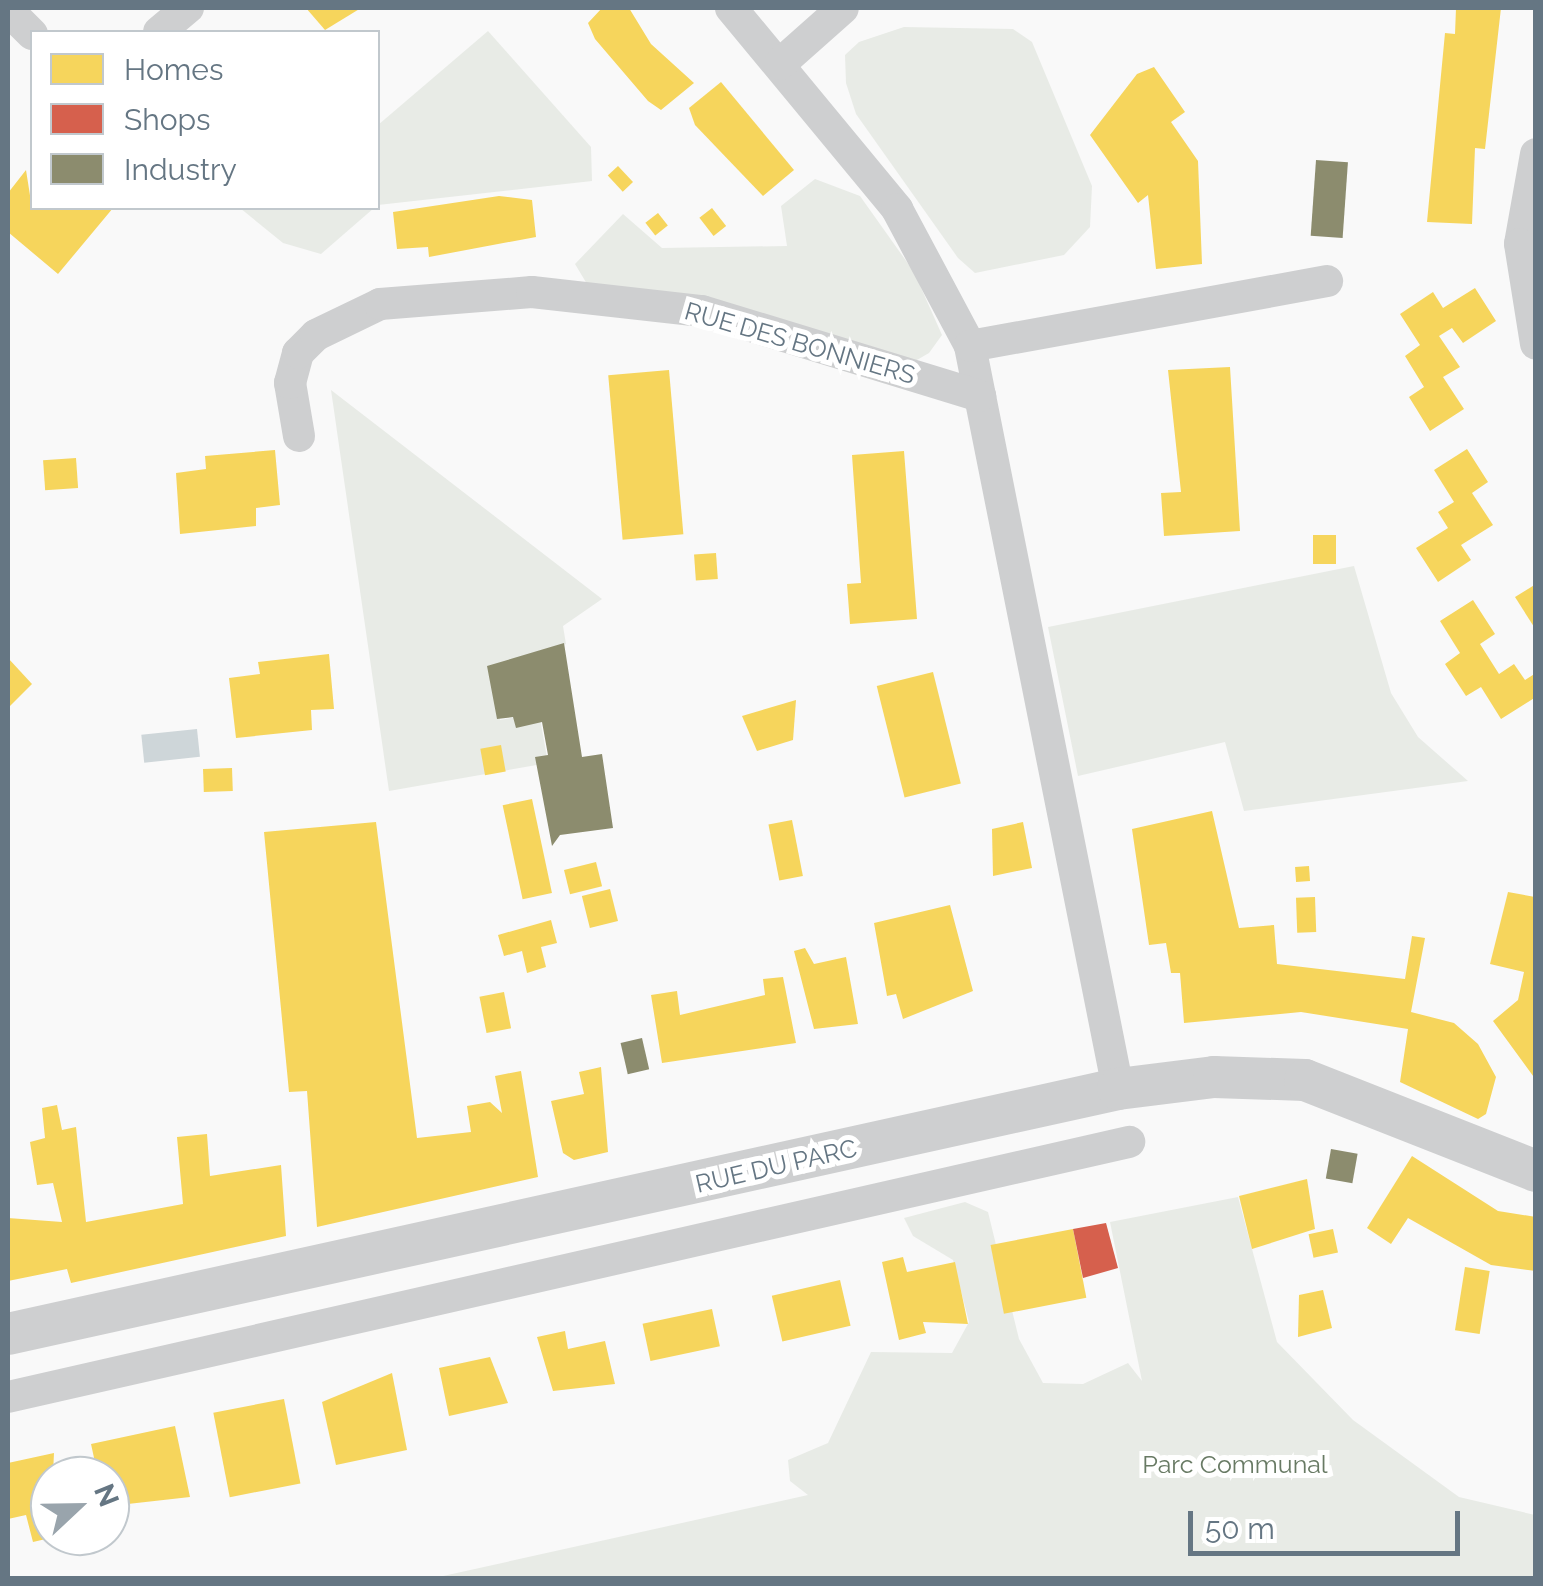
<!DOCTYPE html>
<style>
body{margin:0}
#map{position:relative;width:1543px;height:1586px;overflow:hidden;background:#f9f9f9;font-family:Raleway,sans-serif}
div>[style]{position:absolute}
.green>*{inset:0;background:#e8ebe6}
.water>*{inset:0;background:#ced6d9;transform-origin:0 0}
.homes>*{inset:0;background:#f6d55c;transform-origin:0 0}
.shops>*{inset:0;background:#d6604d}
.industry>*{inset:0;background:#8c8c6e;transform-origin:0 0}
.minor>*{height:32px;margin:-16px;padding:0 16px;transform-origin:16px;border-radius:16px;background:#cecfd0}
.tertiary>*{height:42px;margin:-21px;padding:0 21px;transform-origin:21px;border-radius:21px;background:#cecfd0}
span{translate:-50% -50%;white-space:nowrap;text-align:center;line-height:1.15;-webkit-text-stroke:10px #fff;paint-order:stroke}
.street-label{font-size:25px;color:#657683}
.park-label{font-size:25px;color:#687a64}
.frame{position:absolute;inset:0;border:10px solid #657683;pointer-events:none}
.legend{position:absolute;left:30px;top:30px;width:350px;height:180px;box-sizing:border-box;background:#fff;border:2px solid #c1c8cd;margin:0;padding:12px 18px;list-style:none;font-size:30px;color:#657683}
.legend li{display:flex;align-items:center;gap:20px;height:50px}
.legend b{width:50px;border:2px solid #c1c8cd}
.north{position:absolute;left:30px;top:1456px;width:100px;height:100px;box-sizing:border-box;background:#fff;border:2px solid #c1c8cd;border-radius:50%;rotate:68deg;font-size:28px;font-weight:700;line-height:40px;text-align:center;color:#657683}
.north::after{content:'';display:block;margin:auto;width:35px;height:45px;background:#99a4ac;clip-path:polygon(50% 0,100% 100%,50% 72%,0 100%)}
.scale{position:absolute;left:1188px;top:1511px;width:272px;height:45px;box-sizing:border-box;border:5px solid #657683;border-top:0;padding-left:12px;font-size:30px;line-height:35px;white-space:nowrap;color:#657683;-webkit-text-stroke:8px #fff;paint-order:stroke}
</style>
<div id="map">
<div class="green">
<i style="clip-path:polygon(904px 27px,1013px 29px,1032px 42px,1092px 186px,1090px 227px,1064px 255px,975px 273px,958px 258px,856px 114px,846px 83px,845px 55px,859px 42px)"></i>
<i style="clip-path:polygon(488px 31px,591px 147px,592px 181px,378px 205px,378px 125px)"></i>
<i style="clip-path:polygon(815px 179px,860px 196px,914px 272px,942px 335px,929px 353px,910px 364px,587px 284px,575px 264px,623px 214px,662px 248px,787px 246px,781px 206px)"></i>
<i style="clip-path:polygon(240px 208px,374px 208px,321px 254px,283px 243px)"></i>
<i style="clip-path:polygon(331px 390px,602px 599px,563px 626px,566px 644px,490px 667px,500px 720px,539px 713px,548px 763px,389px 791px)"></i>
<i style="clip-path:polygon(1354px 566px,1391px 693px,1418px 737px,1468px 781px,1244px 811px,1225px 742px,1078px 776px,1048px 627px)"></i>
<i style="clip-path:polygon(1238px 1197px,1277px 1342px,1353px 1420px,1459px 1497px,1535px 1515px,1535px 1578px,434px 1578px,808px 1495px,790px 1481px,788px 1460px,828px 1443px,871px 1352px,952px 1353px,969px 1322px,953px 1260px,913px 1236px,904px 1218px,965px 1202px,988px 1212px,1019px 1339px,1043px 1383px,1083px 1384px,1128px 1363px,1142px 1381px,1110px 1222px)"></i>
</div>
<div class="water">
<i style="left:197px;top:729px;width:28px;height:56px;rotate:84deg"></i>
</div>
<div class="homes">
<i style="clip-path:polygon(306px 8px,361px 8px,325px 30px)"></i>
<i style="clip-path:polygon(602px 8px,629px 8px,651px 44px,694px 83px,661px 110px,648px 101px,595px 39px,588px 23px)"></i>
<i style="clip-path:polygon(1456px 8px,1501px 8px,1485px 149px,1475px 148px,1472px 224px,1427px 222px,1445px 33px,1455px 34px)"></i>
<i style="clip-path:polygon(1154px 67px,1185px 112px,1171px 122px,1198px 161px,1202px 264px,1156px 269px,1148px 195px,1138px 203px,1090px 135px,1137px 74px)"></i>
<i style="clip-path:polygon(721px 82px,794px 170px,763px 196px,695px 125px,689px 108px)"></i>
<i style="left:618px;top:166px;width:22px;height:14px;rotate:47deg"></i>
<i style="clip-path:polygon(26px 170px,32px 208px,113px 208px,58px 274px,8px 232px,8px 193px)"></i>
<i style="clip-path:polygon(499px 196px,532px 200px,536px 237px,429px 257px,428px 247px,397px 249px,393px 212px)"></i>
<i style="left:712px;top:208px;width:23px;height:16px;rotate:52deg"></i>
<i style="left:658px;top:213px;width:16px;height:16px;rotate:52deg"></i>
<i style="clip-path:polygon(1475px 288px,1496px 321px,1463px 343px,1452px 328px,1439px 336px,1460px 367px,1443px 377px,1464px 409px,1430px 431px,1409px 397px,1424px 387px,1405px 356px,1420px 345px,1400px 314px,1433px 292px,1443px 308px)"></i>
<i style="clip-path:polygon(1230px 367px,1240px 531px,1164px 536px,1161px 493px,1181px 492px,1168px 370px)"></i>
<i style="left:669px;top:370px;width:165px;height:61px;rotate:85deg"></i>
<i style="clip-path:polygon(1467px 449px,1488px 482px,1472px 493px,1493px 525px,1461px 545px,1471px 560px,1438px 582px,1416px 548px,1448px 528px,1438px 512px,1454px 502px,1434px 470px)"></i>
<i style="clip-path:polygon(275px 450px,280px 505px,256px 508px,256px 526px,180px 534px,176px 473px,206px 469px,205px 456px)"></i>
<i style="clip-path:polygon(904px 451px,917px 619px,850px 624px,847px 584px,861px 583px,852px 455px)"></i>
<i style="left:76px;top:458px;width:30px;height:33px;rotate:86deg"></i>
<i style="left:1313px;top:535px;width:23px;height:29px"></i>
<i style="left:716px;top:553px;width:26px;height:22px;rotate:86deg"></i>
<i style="clip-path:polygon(1536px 584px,1536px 630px,1515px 597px)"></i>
<i style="clip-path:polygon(1473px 600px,1495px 634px,1480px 644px,1499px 674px,1514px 664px,1525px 680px,1536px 673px,1536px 697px,1501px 719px,1481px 687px,1466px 696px,1445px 664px,1460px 653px,1440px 621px)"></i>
<i style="clip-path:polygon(329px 654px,334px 709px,311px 710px,312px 730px,236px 738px,229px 678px,260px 674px,258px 662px)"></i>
<i style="clip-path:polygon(8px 658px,32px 684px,8px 708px)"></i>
<i style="left:933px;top:672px;width:115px;height:58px;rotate:76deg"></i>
<i style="clip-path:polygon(796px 700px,793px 740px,757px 751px,742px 716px)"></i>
<i style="left:501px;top:745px;width:27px;height:21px;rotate:80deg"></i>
<i style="left:232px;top:768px;width:23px;height:29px;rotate:88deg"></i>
<i style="left:532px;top:799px;width:96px;height:30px;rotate:78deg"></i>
<i style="clip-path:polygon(1212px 811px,1239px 928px,1274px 925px,1277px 964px,1405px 979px,1412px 936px,1425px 938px,1411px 1012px,1454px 1023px,1478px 1044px,1496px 1077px,1486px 1114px,1478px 1119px,1400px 1082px,1408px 1029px,1301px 1012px,1184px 1023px,1180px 973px,1171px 973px,1166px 943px,1149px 945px,1132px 829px)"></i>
<i style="left:792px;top:820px;width:57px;height:24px;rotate:79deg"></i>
<i style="clip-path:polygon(376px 822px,417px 1138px,471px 1132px,467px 1106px,490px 1102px,502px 1113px,495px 1076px,521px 1071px,538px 1177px,317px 1227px,307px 1091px,289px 1092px,264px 832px)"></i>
<i style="clip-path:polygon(1023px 822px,1032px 868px,993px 876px,992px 829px)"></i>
<i style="left:596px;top:862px;width:25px;height:33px;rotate:76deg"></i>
<i style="left:1309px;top:866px;width:15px;height:14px;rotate:86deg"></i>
<i style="left:610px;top:889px;width:33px;height:29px;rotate:76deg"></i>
<i style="clip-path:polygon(1508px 892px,1535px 897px,1536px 1080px,1493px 1021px,1518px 1000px,1524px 972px,1490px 964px)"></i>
<i style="left:1315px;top:897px;width:35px;height:19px;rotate:88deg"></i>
<i style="clip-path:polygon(950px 905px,973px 991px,903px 1019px,896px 994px,887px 996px,874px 923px)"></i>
<i style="clip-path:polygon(551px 920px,557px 943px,541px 947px,546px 967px,527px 973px,522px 951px,504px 956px,498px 935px)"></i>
<i style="clip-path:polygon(805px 948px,814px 964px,846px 957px,858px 1024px,814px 1029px,794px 951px)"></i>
<i style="clip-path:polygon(783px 977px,796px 1043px,662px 1063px,651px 995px,677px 991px,680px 1015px,765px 995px,763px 979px)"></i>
<i style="left:504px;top:992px;width:37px;height:25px;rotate:79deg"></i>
<i style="clip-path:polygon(601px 1067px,608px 1152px,574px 1160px,563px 1153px,551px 1101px,584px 1094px,579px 1072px)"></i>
<i style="clip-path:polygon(57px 1105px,62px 1130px,76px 1127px,86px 1222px,183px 1204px,177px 1137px,207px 1134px,210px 1176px,281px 1165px,286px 1236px,71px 1283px,67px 1269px,8px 1281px,8px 1218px,62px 1222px,53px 1183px,37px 1185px,30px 1142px,45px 1138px,42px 1108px)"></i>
<i style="clip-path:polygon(1412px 1156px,1498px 1211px,1536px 1217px,1536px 1271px,1491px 1265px,1408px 1218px,1391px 1244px,1367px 1228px)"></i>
<i style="clip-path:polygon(1307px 1179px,1315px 1229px,1252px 1249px,1239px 1196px)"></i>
<i style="left:1073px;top:1229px;width:70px;height:84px;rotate:79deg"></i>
<i style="left:1333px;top:1229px;width:24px;height:25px;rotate:78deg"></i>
<i style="clip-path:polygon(903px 1257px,907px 1272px,955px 1262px,968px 1324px,923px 1322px,926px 1333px,899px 1340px,882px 1262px)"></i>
<i style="left:1465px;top:1267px;width:25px;height:64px;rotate:9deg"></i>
<i style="left:840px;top:1280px;width:47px;height:70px;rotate:77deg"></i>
<i style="clip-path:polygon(1323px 1290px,1332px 1328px,1298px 1337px,1299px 1295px)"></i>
<i style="left:712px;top:1309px;width:38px;height:71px;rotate:78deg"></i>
<i style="clip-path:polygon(565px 1331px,568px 1349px,605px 1341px,615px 1384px,553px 1391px,537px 1337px)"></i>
<i style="clip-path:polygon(490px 1357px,508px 1403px,449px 1416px,439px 1368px)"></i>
<i style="clip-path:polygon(392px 1373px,407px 1450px,336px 1465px,322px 1402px)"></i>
<i style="left:284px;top:1399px;width:86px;height:72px;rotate:79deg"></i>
<i style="clip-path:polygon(175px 1426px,190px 1497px,110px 1506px,110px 1476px,98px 1476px,91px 1444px)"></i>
<i style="clip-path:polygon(54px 1453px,50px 1538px,33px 1542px,26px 1515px,8px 1519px,8px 1463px)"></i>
</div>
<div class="shops">
<i style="clip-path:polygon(1106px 1223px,1118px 1268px,1083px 1278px,1073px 1229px)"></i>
</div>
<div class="industry">
<i style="left:1316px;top:160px;width:32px;height:76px;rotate:4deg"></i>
<i style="clip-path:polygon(564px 643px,582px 757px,602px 754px,613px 828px,560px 835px,552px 846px,535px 757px,548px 755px,542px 722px,516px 728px,513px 717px,497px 719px,487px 666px)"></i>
<i style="left:642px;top:1038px;width:32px;height:22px;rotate:77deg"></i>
<i style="left:1331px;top:1149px;width:27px;height:30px;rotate:10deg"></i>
</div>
<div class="minor">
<i style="left:731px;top:8px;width:261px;rotate:50.4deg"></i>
<i style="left:897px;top:209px;width:155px;rotate:61.9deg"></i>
<i style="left:970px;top:346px;width:758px;rotate:78.73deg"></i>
<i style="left:8px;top:10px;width:34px;rotate:45deg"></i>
<i style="left:159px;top:32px;width:38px;rotate:-40deg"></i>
<i style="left:780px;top:64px;width:84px;rotate:-41.6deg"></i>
<i style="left:1536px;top:154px;width:91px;rotate:100.1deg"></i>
<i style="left:1520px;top:244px;width:101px;rotate:80.9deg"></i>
<i style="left:970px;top:346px;width:363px;rotate:-10.3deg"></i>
<i style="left:299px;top:436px;width:54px;rotate:-99.6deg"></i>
<i style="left:290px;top:383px;width:31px;rotate:-75deg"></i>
<i style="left:298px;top:353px;width:25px;rotate:-45deg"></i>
<i style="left:316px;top:335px;width:71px;rotate:-25.8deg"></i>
<i style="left:380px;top:304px;width:152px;rotate:-4.5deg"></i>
<i style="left:532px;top:292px;width:171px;rotate:6.4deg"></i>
<i style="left:702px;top:311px;width:291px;rotate:17deg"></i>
<i style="left:8px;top:1397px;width:1150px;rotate:-12.82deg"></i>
</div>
<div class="tertiary">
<i style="left:8px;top:1334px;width:1137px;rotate:-12.45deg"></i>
<i style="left:1118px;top:1089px;width:97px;rotate:-7.1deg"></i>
<i style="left:1214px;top:1077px;width:91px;rotate:1.9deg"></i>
<i style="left:1305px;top:1080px;width:248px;rotate:21.5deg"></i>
</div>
<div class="street-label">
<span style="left:800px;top:343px;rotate:16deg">RUE DES BONNIERS</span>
<span style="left:776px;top:1166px;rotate:-13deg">RUE DU PARC</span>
</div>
<div class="park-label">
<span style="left:1235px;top:1464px">Parc Communal</span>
</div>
<div class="frame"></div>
<ul class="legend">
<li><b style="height:28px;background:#f6d55c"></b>Homes</li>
<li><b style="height:28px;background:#d6604d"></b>Shops</li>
<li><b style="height:28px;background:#8c8c6e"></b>Industry</li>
</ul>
<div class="north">N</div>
<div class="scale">50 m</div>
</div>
